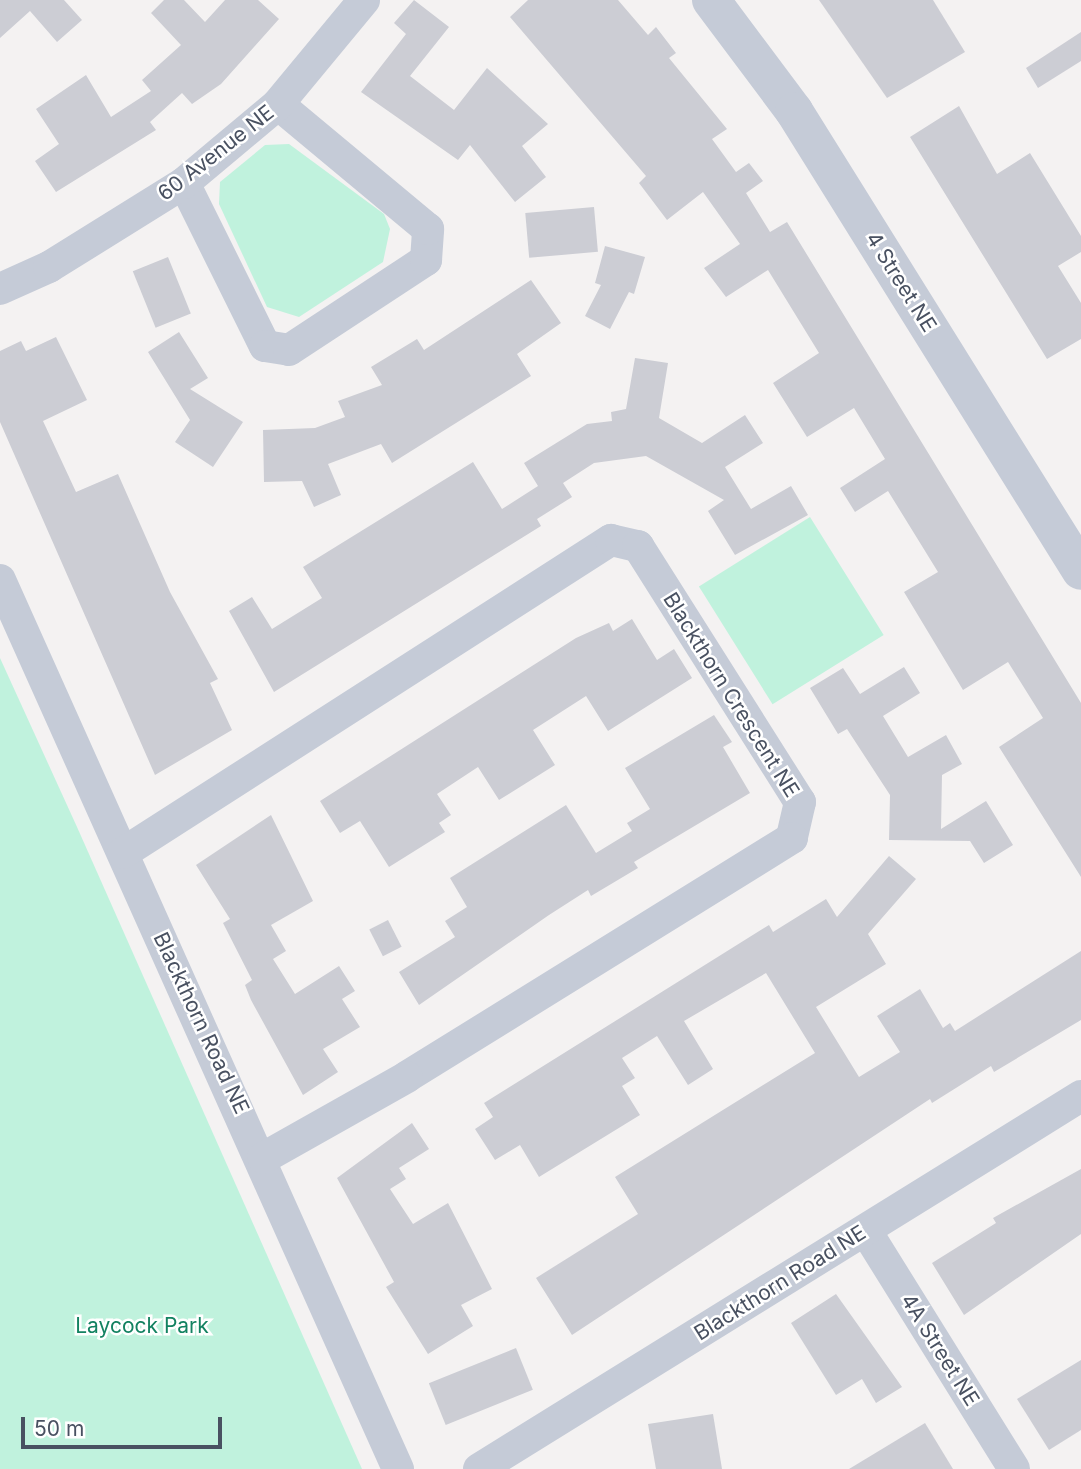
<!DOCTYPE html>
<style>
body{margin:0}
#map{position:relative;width:1081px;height:1469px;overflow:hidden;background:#f4f2f2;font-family:Inter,sans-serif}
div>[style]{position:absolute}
.green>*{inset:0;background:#c0f2dd;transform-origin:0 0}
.building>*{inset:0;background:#cccdd4;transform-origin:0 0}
.minor>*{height:32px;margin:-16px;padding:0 16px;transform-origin:16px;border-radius:16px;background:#c5cbd7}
.tertiary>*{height:38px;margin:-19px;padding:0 19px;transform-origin:19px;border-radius:19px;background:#c5cbd7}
span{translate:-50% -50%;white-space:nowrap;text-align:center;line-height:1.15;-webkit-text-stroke:5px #fff;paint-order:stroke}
.street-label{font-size:21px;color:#495161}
.park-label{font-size:21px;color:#138261}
.scale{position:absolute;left:21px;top:1417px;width:201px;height:32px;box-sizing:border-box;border:4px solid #495161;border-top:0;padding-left:9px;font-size:21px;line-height:24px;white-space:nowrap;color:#495161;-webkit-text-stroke:5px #fff;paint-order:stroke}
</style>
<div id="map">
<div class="green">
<i style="clip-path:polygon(289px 144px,384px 214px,390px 229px,383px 262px,299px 317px,267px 307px,219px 204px,220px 182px,265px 145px)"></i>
<i style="left:810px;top:517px;width:139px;height:131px;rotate:58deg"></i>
<i style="clip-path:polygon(0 658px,77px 827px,362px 1469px,0 1469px)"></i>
</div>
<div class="building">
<i style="clip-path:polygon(0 0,64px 0,82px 20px,57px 42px,30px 11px,0 38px)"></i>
<i style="clip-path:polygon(164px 0,184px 0,205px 22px,225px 0,258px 0,279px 19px,221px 84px,192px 104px,182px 93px,150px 122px,156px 130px,56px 192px,35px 161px,59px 144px,36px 109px,86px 75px,111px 117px,151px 91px,142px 80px,181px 45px,151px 13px)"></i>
<i style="clip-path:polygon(414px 0,449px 27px,410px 76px,454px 110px,487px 68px,548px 124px,522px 146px,546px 177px,515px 202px,470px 145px,458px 160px,361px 92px,406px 34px,394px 23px)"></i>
<i style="clip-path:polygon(528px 0,618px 0,648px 35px,656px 27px,676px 53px,669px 58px,727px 129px,712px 139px,736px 172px,749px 163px,763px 181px,746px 193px,770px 232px,787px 222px,1081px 703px,1081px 877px,999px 747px,1043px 718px,1008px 662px,963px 690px,904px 592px,938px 572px,888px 491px,855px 512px,840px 488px,885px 459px,854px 408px,807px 437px,773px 383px,819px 353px,768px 270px,726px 297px,704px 268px,740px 244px,703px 192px,667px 220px,639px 183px,646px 176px,510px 17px)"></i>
<i style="clip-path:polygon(819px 0,933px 0,965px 52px,887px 98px)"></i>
<i style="clip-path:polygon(1081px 32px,1081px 61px,1038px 88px,1026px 68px)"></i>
<i style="clip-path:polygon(959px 106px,997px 174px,1030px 153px,1081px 236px,1081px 252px,1058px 266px,1081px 303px,1081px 339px,1047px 359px,910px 137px)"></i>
<i style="left:594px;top:207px;width:45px;height:69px;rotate:85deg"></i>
<i style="clip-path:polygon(605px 246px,645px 257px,634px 294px,629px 292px,610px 329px,585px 316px,601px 285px,595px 283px)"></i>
<i style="left:168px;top:257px;width:61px;height:38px;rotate:68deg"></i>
<i style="clip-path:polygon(531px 280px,561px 323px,517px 354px,531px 376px,392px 463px,381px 444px,328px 464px,341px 495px,314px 507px,302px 481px,264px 482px,263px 430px,315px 428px,345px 417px,338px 401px,382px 385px,371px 367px,417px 339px,424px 350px)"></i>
<i style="clip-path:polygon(179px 332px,208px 378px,190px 389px,243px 422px,213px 467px,175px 442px,190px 420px,148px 352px)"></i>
<i style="clip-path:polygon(56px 337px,87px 400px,43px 421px,76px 492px,118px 474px,170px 592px,218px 679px,210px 683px,232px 730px,155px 775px,0 422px,0 351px,21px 341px,26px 351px)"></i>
<i style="clip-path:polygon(635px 358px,668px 363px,659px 418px,702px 443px,745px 415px,763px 443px,725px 467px,751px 509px,791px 486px,808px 515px,735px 555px,708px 511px,724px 500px,646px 456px,594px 463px,563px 483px,572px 497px,537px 519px,541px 526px,274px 692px,229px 611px,252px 597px,272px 629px,322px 598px,303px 567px,473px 462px,502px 509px,538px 486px,524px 463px,587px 424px,612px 421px,611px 412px,626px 409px)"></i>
<i style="clip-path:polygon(632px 619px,657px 660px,674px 649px,692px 678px,608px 731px,586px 696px,533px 730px,555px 765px,499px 800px,478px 767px,437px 794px,451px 815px,439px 823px,445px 832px,389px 867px,360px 821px,340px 833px,320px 801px,576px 638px,609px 623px,613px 631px)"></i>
<i style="clip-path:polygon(904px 667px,920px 693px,883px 716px,908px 757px,946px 735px,962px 764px,942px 775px,941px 829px,986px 801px,1013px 845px,984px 863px,970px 841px,889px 840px,890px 795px,847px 729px,838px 734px,810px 688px,843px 668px,860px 694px)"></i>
<i style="clip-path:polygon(714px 715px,732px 742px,723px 747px,750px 793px,634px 862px,638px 868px,591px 896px,588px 890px,549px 915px,419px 1005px,399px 972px,455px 937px,445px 921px,467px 907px,450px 878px,566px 805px,596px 853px,632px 831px,627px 823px,650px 809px,625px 768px)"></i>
<i style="clip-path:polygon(271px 815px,313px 901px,271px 925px,286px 951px,273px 959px,295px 994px,339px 966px,355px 991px,342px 999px,360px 1027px,323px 1049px,338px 1072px,303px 1095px,251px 1000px,245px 985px,252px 980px,223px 923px,230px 919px,196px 865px)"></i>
<i style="clip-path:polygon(889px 856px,916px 879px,868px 934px,886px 964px,816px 1007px,859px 1077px,900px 1052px,877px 1016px,920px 989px,943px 1028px,950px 1023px,955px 1031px,1081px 951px,1081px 1020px,994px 1072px,991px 1066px,932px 1103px,930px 1099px,572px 1335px,536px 1278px,638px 1214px,615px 1177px,815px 1053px,766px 973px,684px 1021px,713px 1069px,688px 1085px,657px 1036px,622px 1058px,635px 1078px,622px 1086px,640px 1115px,539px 1177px,520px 1145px,495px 1160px,475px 1129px,493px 1117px,484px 1103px,769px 925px,773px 932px,826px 899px,837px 917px)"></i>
<i style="left:388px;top:920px;width:30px;height:21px;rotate:63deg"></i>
<i style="clip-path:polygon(412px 1123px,429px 1149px,399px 1168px,406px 1179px,390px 1189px,413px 1224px,448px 1203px,492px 1289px,461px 1305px,473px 1326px,428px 1354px,386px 1287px,394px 1282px,337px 1178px)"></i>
<i style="clip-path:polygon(1081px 1169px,1081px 1234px,964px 1315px,932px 1263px,996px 1223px,993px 1218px)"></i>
<i style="clip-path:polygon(836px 1294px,902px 1387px,876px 1403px,862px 1379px,836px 1395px,791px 1323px)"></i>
<i style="left:516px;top:1348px;width:45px;height:94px;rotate:68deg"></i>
<i style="clip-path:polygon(1081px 1360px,1081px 1430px,1049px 1450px,1017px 1399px)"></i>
<i style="clip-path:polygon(713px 1414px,722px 1469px,656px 1469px,648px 1424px)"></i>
<i style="clip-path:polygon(925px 1423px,953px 1469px,849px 1469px)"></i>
</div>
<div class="minor">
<i style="left:184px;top:183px;width:182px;rotate:63.6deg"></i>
<i style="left:265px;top:346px;width:24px;rotate:9deg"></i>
<i style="left:289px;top:350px;width:164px;rotate:-33.3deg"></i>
<i style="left:426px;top:260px;width:31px;rotate:-86deg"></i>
<i style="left:428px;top:229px;width:195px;rotate:-140.2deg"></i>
<i style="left:0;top:289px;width:54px;rotate:-24.2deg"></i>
<i style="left:49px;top:267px;width:159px;rotate:-31.9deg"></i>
<i style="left:184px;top:183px;width:123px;rotate:-40deg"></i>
<i style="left:278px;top:104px;width:135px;rotate:-50.4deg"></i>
<i style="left:0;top:580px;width:974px;rotate:65.88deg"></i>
<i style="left:123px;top:853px;width:580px;rotate:-32.68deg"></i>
<i style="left:611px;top:540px;width:28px;rotate:13deg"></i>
<i style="left:638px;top:546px;width:303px;rotate:57.7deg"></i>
<i style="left:800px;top:802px;width:37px;rotate:103deg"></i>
<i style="left:792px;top:838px;width:453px;rotate:148.2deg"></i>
<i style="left:407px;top:1077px;width:165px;rotate:150.6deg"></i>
<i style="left:866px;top:1231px;width:280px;rotate:58.1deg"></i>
<i style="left:479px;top:1469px;width:708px;rotate:-31.78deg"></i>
</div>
<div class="tertiary">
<i style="left:711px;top:0;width:139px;rotate:53.2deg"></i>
<i style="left:794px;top:111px;width:542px;rotate:58.04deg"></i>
</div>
<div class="street-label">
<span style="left:216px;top:153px;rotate:-38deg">60 Avenue NE</span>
<span style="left:901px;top:282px;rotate:58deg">4 Street NE</span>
<span style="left:731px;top:695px;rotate:58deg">Blackthorn Crescent NE</span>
<span style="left:201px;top:1023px;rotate:65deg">Blackthorn Road NE</span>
<span style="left:780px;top:1283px;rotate:-32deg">Blackthorn Road NE</span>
<span style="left:940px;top:1350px;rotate:58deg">4A Street NE</span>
</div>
<div class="park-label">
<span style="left:142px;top:1326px">Laycock Park</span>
</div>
<div class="scale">50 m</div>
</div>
